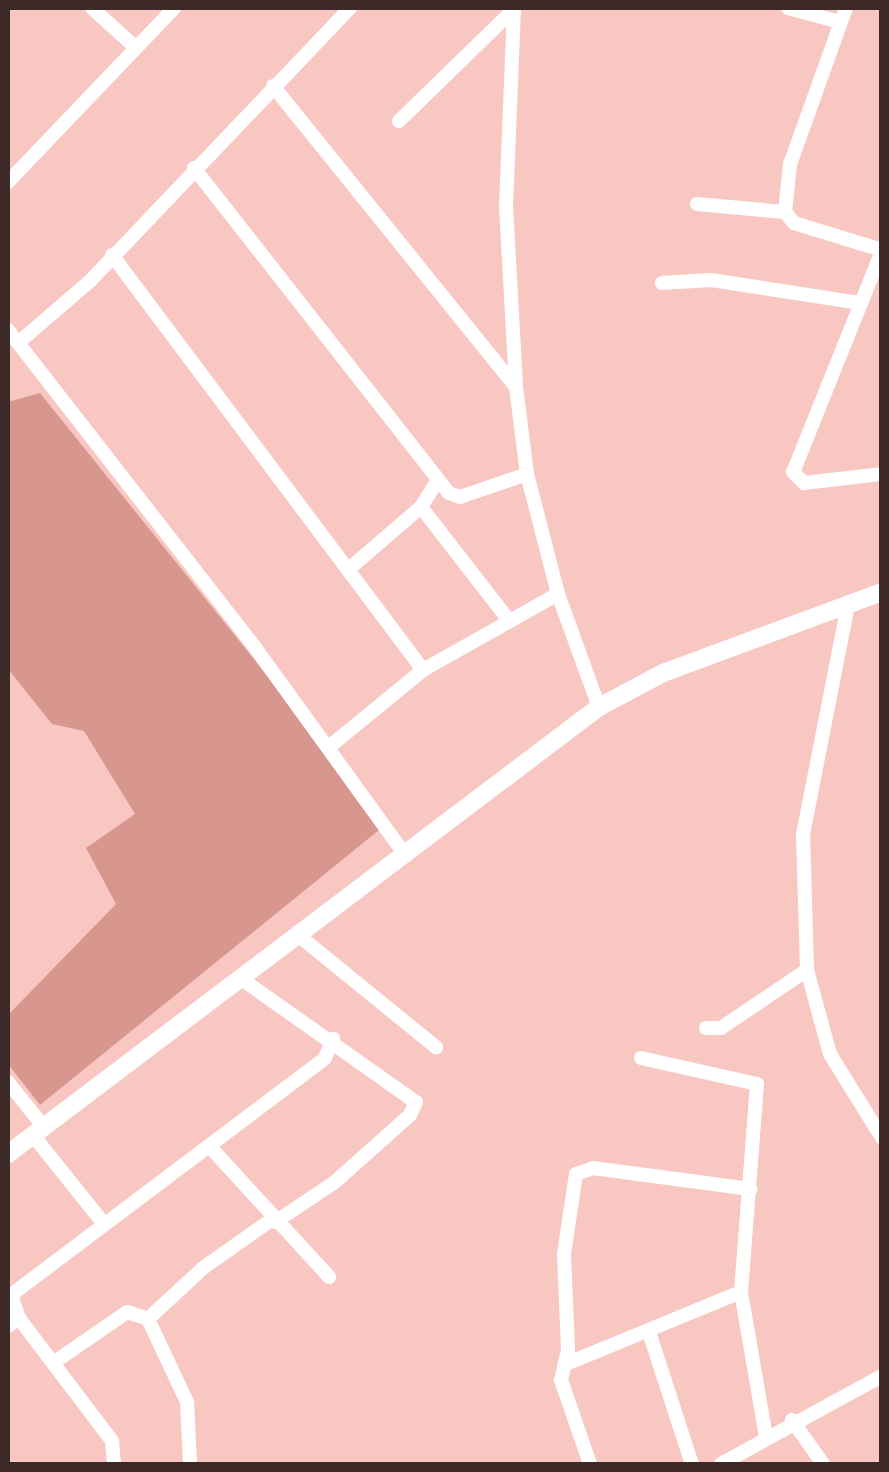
<!DOCTYPE html>
<style>
body{margin:0}
#map{position:relative;width:889px;height:1472px;overflow:hidden;background:#f9c7c1;font-family:"Zilla Slab",serif}
div>[style]{position:absolute}
.green>*{inset:0;background:#d7968e}
.minor>*{height:14px;margin:-7px;padding:0 7px;transform-origin:7px;border-radius:7px;background:#fff}
.major>*{height:18px;margin:-9px;padding:0 9px;transform-origin:9px;border-radius:9px;background:#fff}
span{translate:-50% -50%;white-space:nowrap;text-align:center;line-height:1.15;-webkit-text-stroke:9px #f9c7c1;paint-order:stroke}
.frame{position:absolute;inset:0;border:10px solid #3d2a28;pointer-events:none}
</style>
<div id="map">
<div class="green">
<i style="clip-path:polygon(40px 393px,269px 678px,379px 830px,40px 1105px,8px 1064px,8px 1015px,116px 904px,86px 848px,135px 814px,84px 731px,52px 724px,8px 669px,8px 402px)"></i>
</div>
<div class="minor">
<i style="left:92px;top:8px;width:57px;rotate:42.1deg"></i>
<i style="left:514px;top:8px;width:199px;rotate:92.3deg"></i>
<i style="left:506px;top:207px;width:180px;rotate:86.8deg"></i>
<i style="left:516px;top:387px;width:88px;rotate:82.8deg"></i>
<i style="left:527px;top:474px;width:124px;rotate:75.5deg"></i>
<i style="left:558px;top:594px;width:120px;rotate:70.1deg"></i>
<i style="left:788px;top:8px;width:54px;rotate:15.1deg"></i>
<i style="left:846px;top:8px;width:166px;rotate:109.7deg"></i>
<i style="left:790px;top:164px;width:48px;rotate:95.9deg"></i>
<i style="left:785px;top:212px;width:14px;rotate:51deg"></i>
<i style="left:794px;top:223px;width:92px;rotate:17.1deg"></i>
<i style="left:273px;top:86px;width:385px;rotate:51.1deg"></i>
<i style="left:399px;top:121px;width:159px;rotate:-44.2deg"></i>
<i style="left:194px;top:168px;width:413px;rotate:51.9deg"></i>
<i style="left:449px;top:493px;width:12px;rotate:20deg"></i>
<i style="left:460px;top:497px;width:71px;rotate:-18.9deg"></i>
<i style="left:8px;top:182px;width:240px;rotate:-46.3deg"></i>
<i style="left:697px;top:204px;width:88px;rotate:5.2deg"></i>
<i style="left:882px;top:251px;width:238px;rotate:111.9deg"></i>
<i style="left:793px;top:472px;width:16px;rotate:45deg"></i>
<i style="left:804px;top:483px;width:79px;rotate:-6.6deg"></i>
<i style="left:112px;top:255px;width:519px;rotate:53.15deg"></i>
<i style="left:662px;top:283px;width:49px;rotate:-3.5deg"></i>
<i style="left:711px;top:280px;width:151px;rotate:8.8deg"></i>
<i style="left:8px;top:330px;width:400px;rotate:52.1deg"></i>
<i style="left:254px;top:646px;width:259px;rotate:54.1deg"></i>
<i style="left:18px;top:343px;width:95px;rotate:-40.7deg"></i>
<i style="left:90px;top:281px;width:377px;rotate:-46.4deg"></i>
<i style="left:421px;top:507px;width:140px;rotate:52.2deg"></i>
<i style="left:350px;top:568px;width:94px;rotate:-40.7deg"></i>
<i style="left:421px;top:507px;width:32px;rotate:-58deg"></i>
<i style="left:848px;top:605px;width:233px;rotate:101.1deg"></i>
<i style="left:803px;top:834px;width:136px;rotate:88.3deg"></i>
<i style="left:807px;top:970px;width:87px;rotate:74.7deg"></i>
<i style="left:830px;top:1054px;width:99px;rotate:58.2deg"></i>
<i style="left:329px;top:747px;width:122px;rotate:-39.3deg"></i>
<i style="left:423px;top:670px;width:155px;rotate:-29.4deg"></i>
<i style="left:298px;top:935px;width:178px;rotate:39.1deg"></i>
<i style="left:240px;top:978px;width:215px;rotate:35.2deg"></i>
<i style="left:416px;top:1102px;width:14px;rotate:115deg"></i>
<i style="left:410px;top:1115px;width:101px;rotate:138.2deg"></i>
<i style="left:335px;top:1182px;width:72px;rotate:146.3deg"></i>
<i style="left:706px;top:1028px;width:15px"></i>
<i style="left:721px;top:1028px;width:104px;rotate:-34deg"></i>
<i style="left:641px;top:1058px;width:119px;rotate:12.6deg"></i>
<i style="left:757px;top:1084px;width:209px;rotate:94.4deg"></i>
<i style="left:741px;top:1292px;width:146px;rotate:80.2deg"></i>
<i style="left:8px;top:1082px;width:56px;rotate:51.5deg"></i>
<i style="left:32px;top:1134px;width:115px;rotate:51.3deg"></i>
<i style="left:211px;top:1148px;width:175px;rotate:47.5deg"></i>
<i style="left:15px;top:1313px;width:161px;rotate:52.8deg"></i>
<i style="left:112px;top:1441px;width:23px;rotate:85deg"></i>
<i style="left:148px;top:1319px;width:75px;rotate:-42.8deg"></i>
<i style="left:203px;top:1268px;width:83px;rotate:-35.2deg"></i>
<i style="left:8px;top:1326px;width:14px;rotate:-36deg"></i>
<i style="left:19px;top:1318px;width:24px;rotate:-109deg"></i>
<i style="left:11px;top:1295px;width:393px;rotate:-37deg"></i>
<i style="left:325px;top:1058px;width:21px;rotate:-67deg"></i>
<i style="left:649px;top:1332px;width:139px;rotate:72deg"></i>
<i style="left:56px;top:1361px;width:86px;rotate:-34.6deg"></i>
<i style="left:127px;top:1312px;width:22px;rotate:18deg"></i>
<i style="left:148px;top:1319px;width:92px;rotate:64.8deg"></i>
<i style="left:187px;top:1402px;width:62px;rotate:87.2deg"></i>
<i style="left:566px;top:1364px;width:189px;rotate:-22.4deg"></i>
<i style="left:792px;top:1420px;width:54px;rotate:54.8deg"></i>
<i style="left:590px;top:1464px;width:89px;rotate:-109deg"></i>
<i style="left:561px;top:1380px;width:31px;rotate:-77deg"></i>
<i style="left:568px;top:1350px;width:96px;rotate:-92.4deg"></i>
<i style="left:564px;top:1254px;width:81px;rotate:-81.5deg"></i>
<i style="left:576px;top:1174px;width:18px;rotate:-19deg"></i>
<i style="left:593px;top:1168px;width:159px;rotate:7.6deg"></i>
<i style="left:721px;top:1464px;width:183px;rotate:-28.7deg"></i>
</div>
<div class="major">
<i style="left:8px;top:1154px;width:741px;rotate:-37.1deg"></i>
<i style="left:599px;top:707px;width:72px;rotate:-28deg"></i>
<i style="left:663px;top:673px;width:233px;rotate:-20.3deg"></i>
</div>
<div class="frame"></div>
</div>
